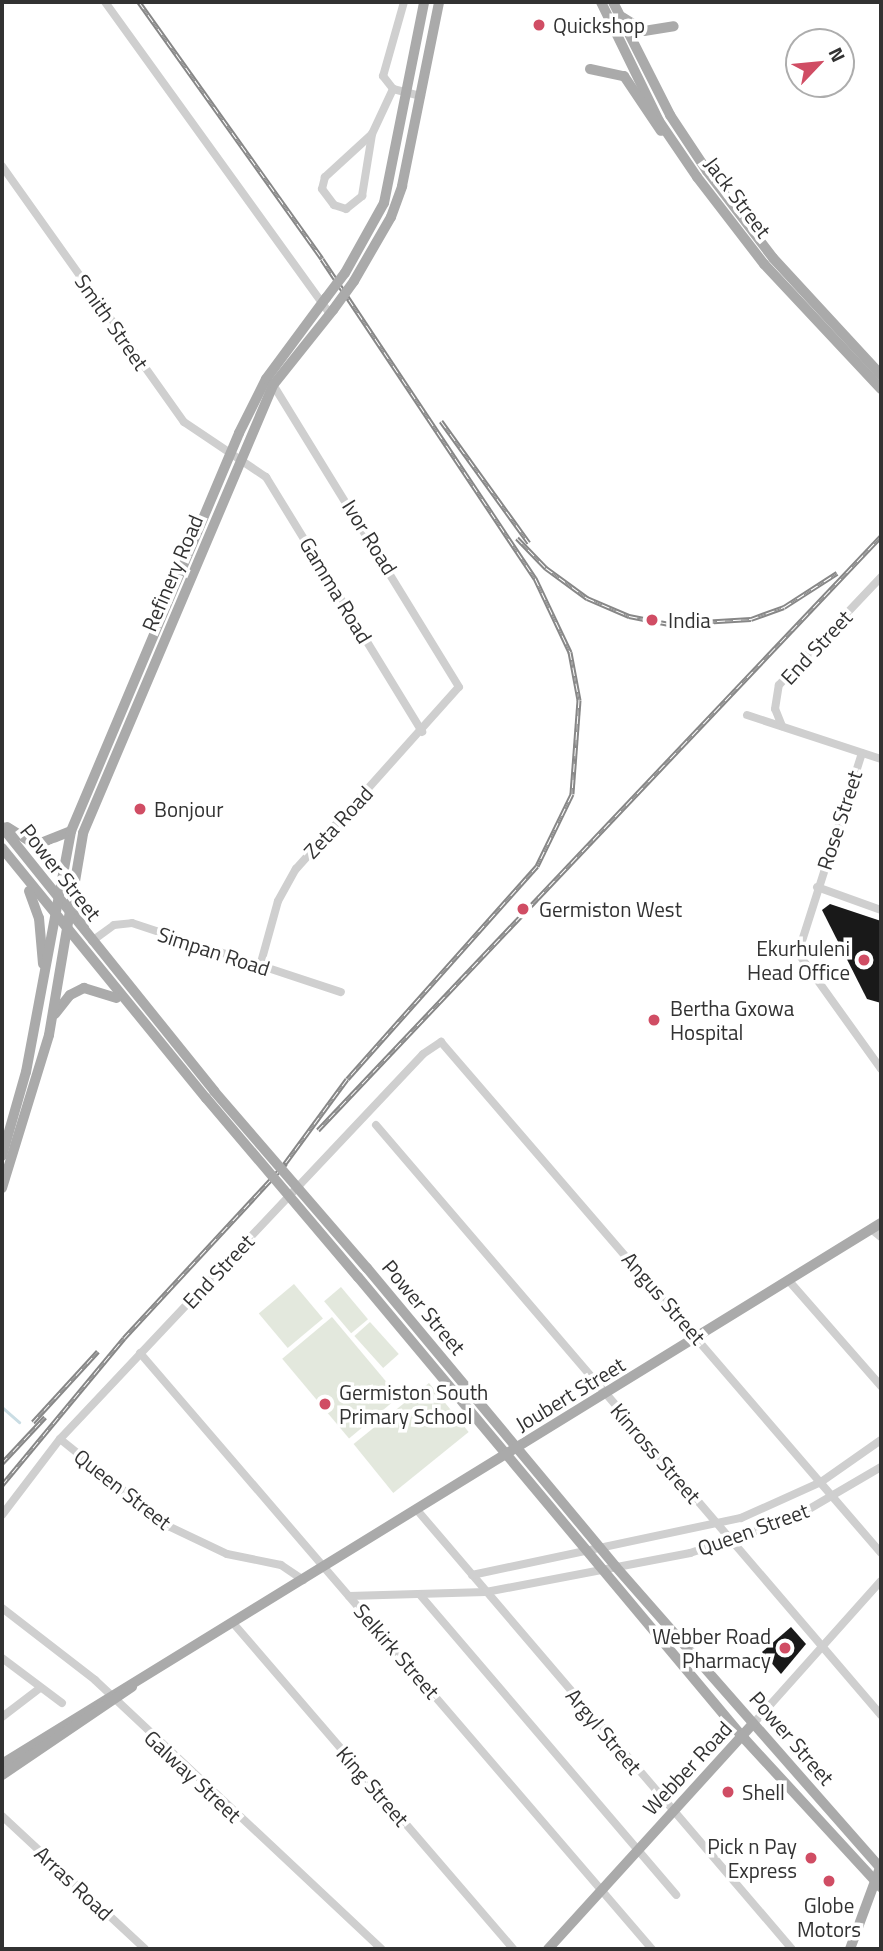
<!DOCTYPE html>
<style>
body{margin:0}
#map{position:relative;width:883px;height:1951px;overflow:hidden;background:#fff;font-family:"Titillium Web",sans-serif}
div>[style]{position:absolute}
.green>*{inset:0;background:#e3e8dd;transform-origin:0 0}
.stream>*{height:2.5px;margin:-1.25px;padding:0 1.25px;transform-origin:1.25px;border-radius:1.25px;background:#cadde4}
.building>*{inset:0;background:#191919}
.minor>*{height:8px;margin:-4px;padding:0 4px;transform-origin:4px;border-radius:4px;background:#cfcfcf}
.major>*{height:10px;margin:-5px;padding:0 5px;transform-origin:5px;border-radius:5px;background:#aaa}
.rail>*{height:5px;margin-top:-2.5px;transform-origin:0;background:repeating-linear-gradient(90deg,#fff 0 8px,#878787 0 16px);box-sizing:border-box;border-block:2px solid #878787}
.major-bridge>*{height:10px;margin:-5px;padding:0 5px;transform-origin:5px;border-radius:5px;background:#aaa}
.dots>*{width:19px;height:19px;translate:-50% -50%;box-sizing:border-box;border:4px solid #fff;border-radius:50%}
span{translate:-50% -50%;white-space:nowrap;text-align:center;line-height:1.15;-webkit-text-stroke:7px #fff;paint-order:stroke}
.poi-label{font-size:21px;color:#323232}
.left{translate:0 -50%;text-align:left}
.right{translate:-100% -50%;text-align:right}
.street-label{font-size:21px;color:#323232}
.frame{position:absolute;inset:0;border:4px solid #323232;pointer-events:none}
.north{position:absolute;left:785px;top:28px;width:70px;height:70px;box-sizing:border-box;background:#fff;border:2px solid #adadad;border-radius:50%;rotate:64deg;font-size:19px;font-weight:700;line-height:28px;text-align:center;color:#323232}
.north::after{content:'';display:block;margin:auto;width:24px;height:32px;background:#d04d64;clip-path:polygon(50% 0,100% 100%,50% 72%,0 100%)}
</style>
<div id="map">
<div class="green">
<i style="left:294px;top:1284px;width:45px;height:46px;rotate:50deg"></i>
<i style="left:341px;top:1287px;width:42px;height:22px;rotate:50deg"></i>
<i style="left:332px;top:1317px;width:104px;height:65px;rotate:50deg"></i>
<i style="left:370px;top:1322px;width:43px;height:21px;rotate:48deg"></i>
<i style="left:429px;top:1383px;width:63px;height:97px;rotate:51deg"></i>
</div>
<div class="stream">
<i style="left:2px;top:1407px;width:23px;rotate:41deg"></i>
</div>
<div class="building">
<i style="clip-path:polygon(830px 904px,881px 921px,881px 1003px,867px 999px,822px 910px)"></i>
<i style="clip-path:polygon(791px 1627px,806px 1644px,781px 1674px,762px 1652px)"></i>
</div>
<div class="minor">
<i style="left:105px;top:2px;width:385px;rotate:54.2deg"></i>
<i style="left:404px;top:2px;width:77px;rotate:105.8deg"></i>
<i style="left:383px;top:76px;width:16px;rotate:52deg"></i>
<i style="left:393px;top:89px;width:29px;rotate:14deg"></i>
<i style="left:372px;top:134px;width:64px;rotate:137.5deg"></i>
<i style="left:325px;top:177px;width:12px;rotate:104deg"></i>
<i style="left:322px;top:189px;width:20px;rotate:53deg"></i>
<i style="left:334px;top:205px;width:13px;rotate:18deg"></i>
<i style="left:346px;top:209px;width:21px;rotate:-39deg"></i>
<i style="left:362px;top:196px;width:63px;rotate:-80.8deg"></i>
<i style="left:372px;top:134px;width:50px;rotate:-65deg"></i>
<i style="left:2px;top:166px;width:314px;rotate:54.6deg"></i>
<i style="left:184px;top:422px;width:99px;rotate:33.9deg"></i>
<i style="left:266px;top:477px;width:299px;rotate:58.5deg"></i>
<i style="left:747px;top:715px;width:141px;rotate:18.2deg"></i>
<i style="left:782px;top:726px;width:18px;rotate:-112deg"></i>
<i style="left:775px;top:709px;width:24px;rotate:-81deg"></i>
<i style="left:779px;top:685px;width:149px;rotate:-46.6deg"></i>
<i style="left:862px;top:753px;width:210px;rotate:107.7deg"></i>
<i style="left:798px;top:953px;width:143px;rotate:54.4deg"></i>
<i style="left:817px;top:887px;width:68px;rotate:19.8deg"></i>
<i style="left:92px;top:941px;width:27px;rotate:-36deg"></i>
<i style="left:114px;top:925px;width:18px;rotate:-6deg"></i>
<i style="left:132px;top:923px;width:220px;rotate:18.3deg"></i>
<i style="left:260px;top:966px;width:67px;rotate:-74.5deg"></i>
<i style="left:278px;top:901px;width:37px;rotate:-61deg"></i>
<i style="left:296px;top:869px;width:244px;rotate:-48.2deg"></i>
<i style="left:459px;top:687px;width:357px;rotate:-121.6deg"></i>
<i style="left:376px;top:1125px;width:777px;rotate:49.44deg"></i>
<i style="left:871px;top:1229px;width:13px;rotate:39deg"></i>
<i style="left:789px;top:1281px;width:140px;rotate:48.8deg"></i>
<i style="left:140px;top:1353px;width:786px;rotate:49.34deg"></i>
<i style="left:60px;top:1439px;width:139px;rotate:38.9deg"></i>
<i style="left:168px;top:1526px;width:65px;rotate:25.4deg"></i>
<i style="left:227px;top:1554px;width:55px;rotate:11.5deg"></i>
<i style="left:281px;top:1565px;width:27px;rotate:34deg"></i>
<i style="left:417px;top:1510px;width:577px;rotate:49.5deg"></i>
<i style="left:2px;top:1515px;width:96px;rotate:-52.7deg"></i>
<i style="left:60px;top:1439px;width:529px;rotate:-46.68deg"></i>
<i style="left:423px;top:1054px;width:22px;rotate:-34deg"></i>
<i style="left:441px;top:1042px;width:674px;rotate:49.27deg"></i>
<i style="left:472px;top:1575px;width:275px;rotate:-12deg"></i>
<i style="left:741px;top:1518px;width:88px;rotate:-24.2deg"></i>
<i style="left:821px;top:1482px;width:73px;rotate:-35deg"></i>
<i style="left:349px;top:1596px;width:137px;rotate:-1.7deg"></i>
<i style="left:486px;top:1592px;width:208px;rotate:-10.8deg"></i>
<i style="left:690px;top:1553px;width:108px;rotate:-18.4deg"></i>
<i style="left:792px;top:1519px;width:103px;rotate:-30.3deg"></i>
<i style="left:421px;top:1596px;width:393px;rotate:49.5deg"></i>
<i style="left:2px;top:1608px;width:118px;rotate:37.7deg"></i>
<i style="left:95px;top:1680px;width:393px;rotate:43.2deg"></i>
<i style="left:233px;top:1623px;width:430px;rotate:49.3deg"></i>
<i style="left:2px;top:1658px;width:75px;rotate:36.9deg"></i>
<i style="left:2px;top:1717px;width:48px;rotate:-37.3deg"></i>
<i style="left:753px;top:1724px;width:192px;rotate:-48.2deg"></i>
<i style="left:2px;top:1816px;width:195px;rotate:42.9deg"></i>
</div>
<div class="major">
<i style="left:601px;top:2px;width:132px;rotate:64deg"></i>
<i style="left:659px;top:121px;width:68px;rotate:55.8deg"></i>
<i style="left:697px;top:177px;width:110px;rotate:52.4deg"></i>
<i style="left:764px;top:264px;width:171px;rotate:46.9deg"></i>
<i style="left:613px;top:2px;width:127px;rotate:63.2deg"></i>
<i style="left:670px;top:115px;width:67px;rotate:56.5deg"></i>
<i style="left:707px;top:171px;width:109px;rotate:52.8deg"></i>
<i style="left:773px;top:258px;width:159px;rotate:47.3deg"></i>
<i style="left:622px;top:17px;width:26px;rotate:32deg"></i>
<i style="left:644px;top:31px;width:30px;rotate:-9deg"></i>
<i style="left:590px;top:69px;width:35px;rotate:12deg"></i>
<i style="left:624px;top:76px;width:66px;rotate:56.1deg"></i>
<i style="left:345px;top:273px;width:80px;rotate:-60.9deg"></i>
<i style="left:384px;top:203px;width:205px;rotate:-78.7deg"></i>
<i style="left:354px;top:281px;width:74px;rotate:-60deg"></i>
<i style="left:391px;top:217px;width:33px;rotate:-70deg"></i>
<i style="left:402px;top:186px;width:188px;rotate:-78.6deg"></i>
<i style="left:2px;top:827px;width:339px;rotate:51.2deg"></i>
<i style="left:7px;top:827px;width:34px;rotate:32deg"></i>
<i style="left:36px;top:845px;width:38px;rotate:-22deg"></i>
<i style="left:2px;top:848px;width:323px;rotate:50.8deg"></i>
<i style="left:29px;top:891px;width:29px;rotate:70deg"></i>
<i style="left:39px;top:918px;width:46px;rotate:85deg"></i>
<i style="left:77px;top:895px;width:34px;rotate:78deg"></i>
<i style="left:55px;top:1014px;width:24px;rotate:-52deg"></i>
<i style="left:70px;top:995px;width:16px;rotate:-27deg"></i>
<i style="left:84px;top:988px;width:34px;rotate:17deg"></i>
<i style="left:2px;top:1156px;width:87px;rotate:-74.1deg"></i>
<i style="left:26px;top:1072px;width:245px;rotate:-79.4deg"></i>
<i style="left:71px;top:831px;width:432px;rotate:-67.1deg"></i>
<i style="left:239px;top:433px;width:60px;rotate:-63.4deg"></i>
<i style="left:266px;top:379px;width:101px;rotate:-53.5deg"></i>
<i style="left:2px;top:1188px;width:160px;rotate:-72.9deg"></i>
<i style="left:49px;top:1035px;width:205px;rotate:-80.4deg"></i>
<i style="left:83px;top:833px;width:488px;rotate:-67deg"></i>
<i style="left:274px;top:384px;width:95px;rotate:-51.4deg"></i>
<i style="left:367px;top:1268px;width:389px;rotate:50.2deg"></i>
<i style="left:616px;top:1567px;width:402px;rotate:48.7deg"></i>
<i style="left:358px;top:1277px;width:597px;rotate:50.1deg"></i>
<i style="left:741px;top:1735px;width:207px;rotate:47.4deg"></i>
<i style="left:2px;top:1764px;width:1032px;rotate:-31.61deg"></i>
<i style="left:2px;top:1775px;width:157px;rotate:-34.1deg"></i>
<i style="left:548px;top:1949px;width:304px;rotate:-47.7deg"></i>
<i style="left:850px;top:1949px;width:90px;rotate:-69.7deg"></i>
</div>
<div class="rail">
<i style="left:139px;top:2px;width:315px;rotate:54.5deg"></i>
<i style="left:322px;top:259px;width:384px;rotate:56.3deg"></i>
<i style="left:535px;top:578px;width:82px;rotate:64.7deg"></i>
<i style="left:570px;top:652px;width:49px;rotate:79.4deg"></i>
<i style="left:579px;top:700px;width:94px;rotate:94.3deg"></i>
<i style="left:572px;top:794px;width:80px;rotate:115.9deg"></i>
<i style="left:537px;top:866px;width:285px;rotate:131.7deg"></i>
<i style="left:347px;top:1079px;width:112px;rotate:126.3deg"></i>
<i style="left:441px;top:421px;width:150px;rotate:54.2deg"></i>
<i style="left:517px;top:538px;width:42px;rotate:46deg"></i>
<i style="left:546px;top:568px;width:51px;rotate:36.2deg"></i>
<i style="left:587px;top:598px;width:46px;rotate:23.2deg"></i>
<i style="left:629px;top:616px;width:41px;rotate:11.3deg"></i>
<i style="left:669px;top:624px;width:82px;rotate:-3.5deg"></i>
<i style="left:751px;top:619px;width:35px;rotate:-20deg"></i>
<i style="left:784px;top:607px;width:63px;rotate:-32.7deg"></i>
<i style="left:318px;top:1130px;width:818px;rotate:-46.53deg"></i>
<i style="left:33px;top:1422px;width:96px;rotate:-47.5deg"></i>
<i style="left:2px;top:1463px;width:63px;rotate:-46.9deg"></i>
<i style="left:2px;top:1485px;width:191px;rotate:-50.3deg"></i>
<i style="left:124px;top:1338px;width:238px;rotate:-47.2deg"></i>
</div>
<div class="major-bridge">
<i style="left:326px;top:298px;width:31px;rotate:-53deg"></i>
<i style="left:333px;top:310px;width:36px;rotate:-54deg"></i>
<i style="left:214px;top:1091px;width:234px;rotate:49.2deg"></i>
<i style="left:206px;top:1098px;width:235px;rotate:49.7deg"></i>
</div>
<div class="dots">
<i style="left:539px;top:25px;background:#d04d64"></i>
<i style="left:652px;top:620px;background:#d04d64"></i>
<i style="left:140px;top:809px;background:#d04d64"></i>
<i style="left:523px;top:909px;background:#d04d64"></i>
<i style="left:864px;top:960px;background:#d04d64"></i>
<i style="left:654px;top:1020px;background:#d04d64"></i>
<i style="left:325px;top:1404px;background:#d04d64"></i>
<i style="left:785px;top:1648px;background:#d04d64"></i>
<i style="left:728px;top:1792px;background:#d04d64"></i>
<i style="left:811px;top:1858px;background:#d04d64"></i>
<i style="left:829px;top:1881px;background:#d04d64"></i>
</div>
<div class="poi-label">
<span class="left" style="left:553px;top:25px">Quickshop</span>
<span class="left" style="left:668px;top:620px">India</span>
<span class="left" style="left:154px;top:809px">Bonjour</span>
<span class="left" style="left:539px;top:909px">Germiston West</span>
<span class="right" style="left:850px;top:960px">Ekurhuleni<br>Head Office</span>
<span class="left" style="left:670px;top:1020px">Bertha Gxowa<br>Hospital</span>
<span class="left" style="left:339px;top:1404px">Germiston South<br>Primary School</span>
<span class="right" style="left:771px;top:1648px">Webber Road<br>Pharmacy</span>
<span class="left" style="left:742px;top:1792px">Shell</span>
<span class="right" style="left:797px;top:1858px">Pick n Pay<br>Express</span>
<span style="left:829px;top:1917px">Globe<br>Motors</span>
</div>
<div class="street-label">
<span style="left:738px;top:197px;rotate:53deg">Jack Street</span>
<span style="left:112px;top:322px;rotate:55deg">Smith Street</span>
<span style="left:370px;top:537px;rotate:58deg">Ivor Road</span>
<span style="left:172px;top:573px;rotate:-67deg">Refinery Road</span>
<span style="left:336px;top:590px;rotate:59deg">Gamma Road</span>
<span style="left:816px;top:647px;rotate:-47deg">End Street</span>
<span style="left:839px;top:820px;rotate:-72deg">Rose Street</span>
<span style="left:338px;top:822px;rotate:-47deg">Zeta Road</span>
<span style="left:61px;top:872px;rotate:52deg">Power Street</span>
<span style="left:214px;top:951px;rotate:18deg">Simpan Road</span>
<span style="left:218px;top:1271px;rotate:-47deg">End Street</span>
<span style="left:664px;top:1298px;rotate:49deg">Angus Street</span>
<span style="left:424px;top:1307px;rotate:50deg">Power Street</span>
<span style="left:570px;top:1394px;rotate:-31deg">Joubert Street</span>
<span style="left:656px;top:1453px;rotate:49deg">Kinross Street</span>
<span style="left:123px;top:1489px;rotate:38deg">Queen Street</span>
<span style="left:753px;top:1529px;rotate:-20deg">Queen Street</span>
<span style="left:397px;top:1651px;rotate:49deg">Selkirk Street</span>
<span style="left:604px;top:1731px;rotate:50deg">Argyl Street</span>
<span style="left:792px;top:1738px;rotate:49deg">Power Street</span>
<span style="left:687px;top:1768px;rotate:-47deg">Webber Road</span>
<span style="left:193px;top:1776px;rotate:43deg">Galway Street</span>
<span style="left:373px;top:1786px;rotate:49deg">King Street</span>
<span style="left:74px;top:1883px;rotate:43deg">Arras Road</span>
</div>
<div class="frame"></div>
<div class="north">N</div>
</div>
